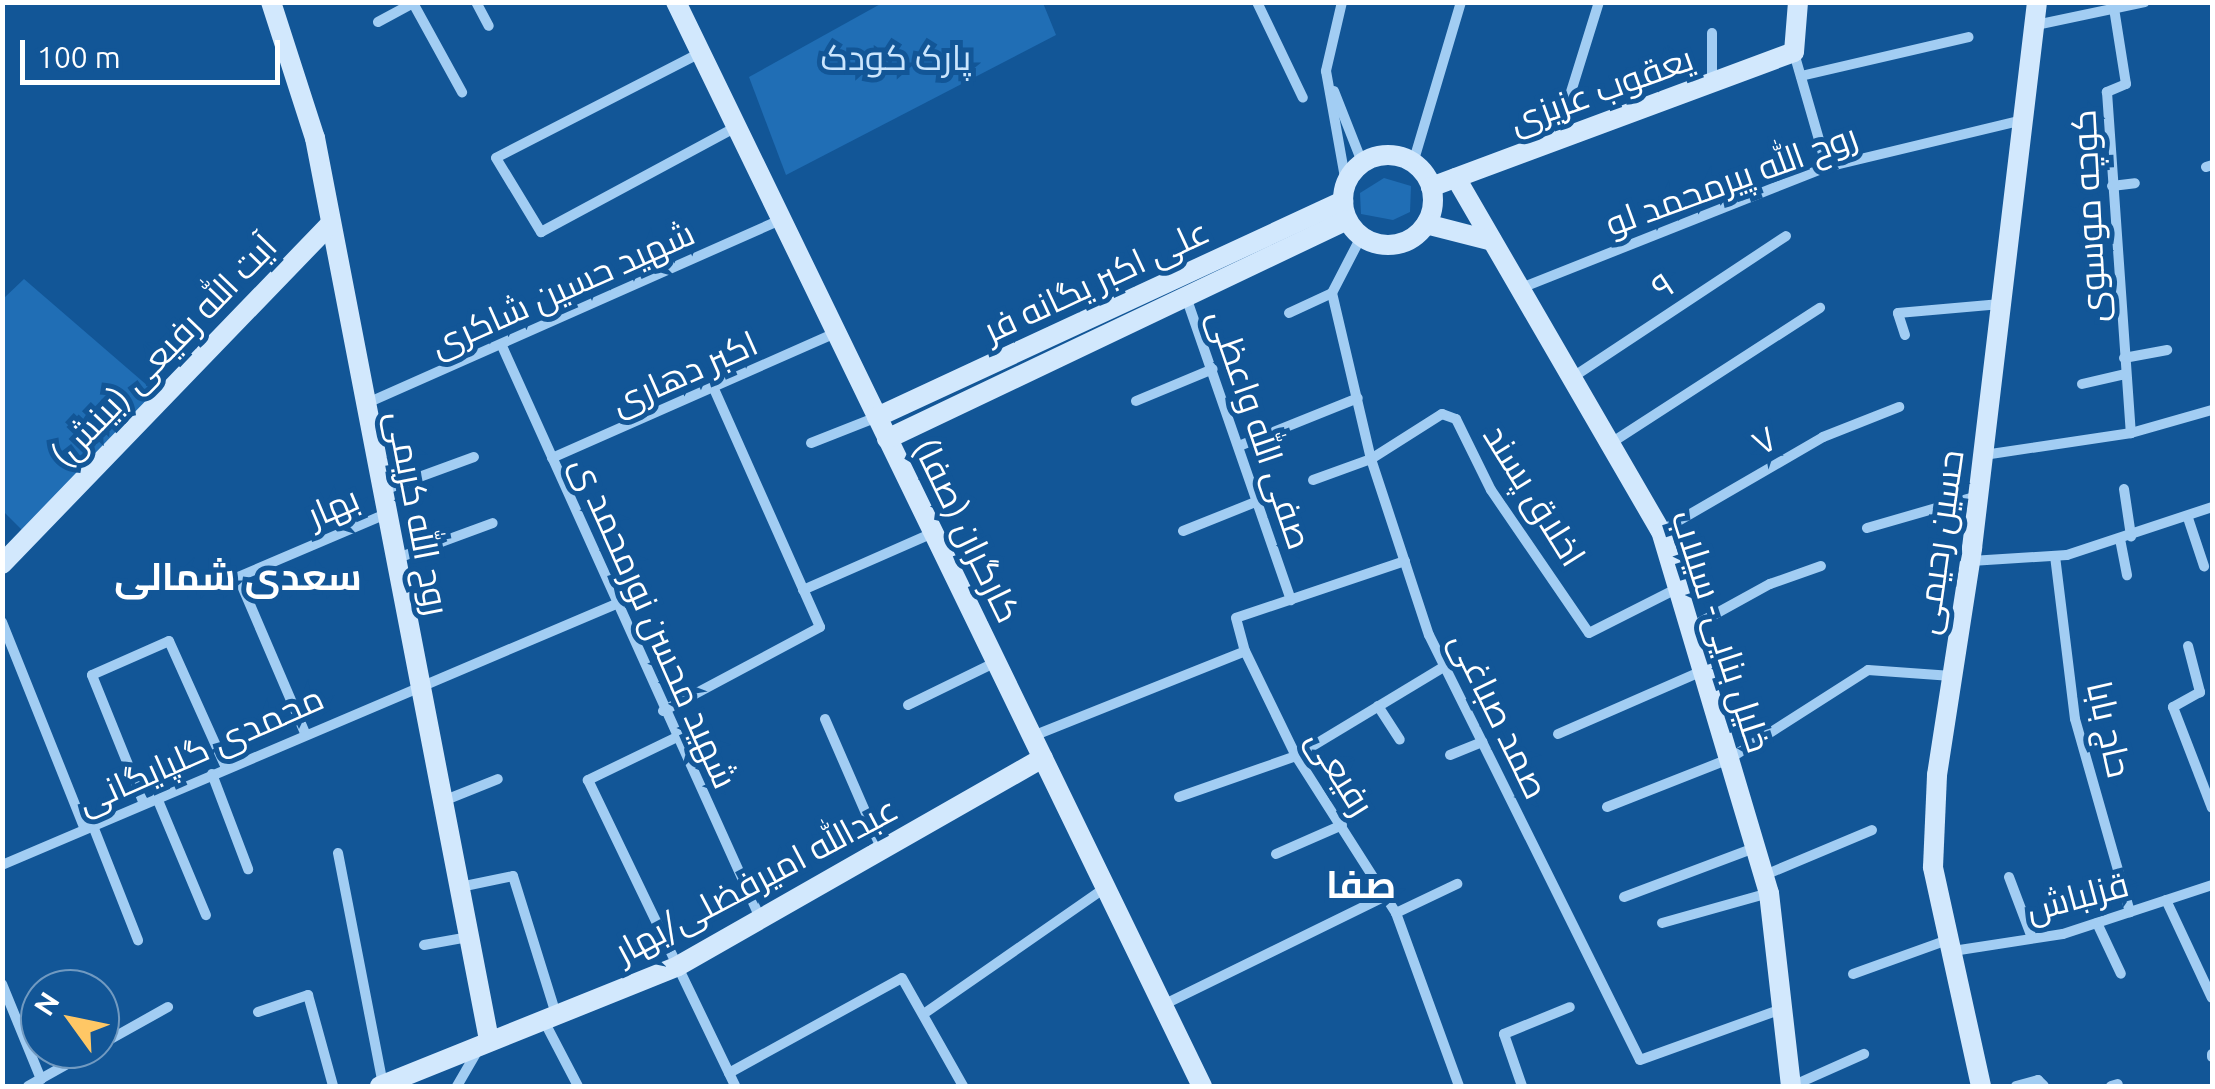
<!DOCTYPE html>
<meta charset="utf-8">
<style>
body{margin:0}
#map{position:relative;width:2215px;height:1089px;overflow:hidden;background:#125697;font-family:Ubuntu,Cairo,sans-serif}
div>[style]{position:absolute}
.green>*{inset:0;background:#206eb5}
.street>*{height:10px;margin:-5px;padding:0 5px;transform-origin:5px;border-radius:5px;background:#a2cdf3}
.secondary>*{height:20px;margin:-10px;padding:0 10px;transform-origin:10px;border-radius:10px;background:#d2e8fd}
.secondary>.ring{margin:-10px;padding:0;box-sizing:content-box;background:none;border:20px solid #d2e8fd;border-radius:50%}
span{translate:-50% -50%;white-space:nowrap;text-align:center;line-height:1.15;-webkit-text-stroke:10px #125697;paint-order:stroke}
.park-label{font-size:35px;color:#cae5fd}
.street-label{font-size:35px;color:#fff}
.neighbourhood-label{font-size:38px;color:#fff;font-weight:700}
.frame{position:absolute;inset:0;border:5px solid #fff;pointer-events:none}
.north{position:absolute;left:20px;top:969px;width:100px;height:100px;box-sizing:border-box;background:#125697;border:2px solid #719ac1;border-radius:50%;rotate:303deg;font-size:28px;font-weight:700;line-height:40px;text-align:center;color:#fff}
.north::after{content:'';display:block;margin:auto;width:35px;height:45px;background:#ffc765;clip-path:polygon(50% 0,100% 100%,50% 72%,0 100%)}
.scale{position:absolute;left:20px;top:40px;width:260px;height:45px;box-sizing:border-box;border:5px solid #fff;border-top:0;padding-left:12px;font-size:30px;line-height:35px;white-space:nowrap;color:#fff;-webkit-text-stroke:8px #125697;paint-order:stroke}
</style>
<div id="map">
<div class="green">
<i style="clip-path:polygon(884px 2px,1043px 3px,1056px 35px,786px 175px,749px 77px)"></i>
<i style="clip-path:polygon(1384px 178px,1411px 186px,1410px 212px,1393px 220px,1361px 214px,1360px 193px)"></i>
<i style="clip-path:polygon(24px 279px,156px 393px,22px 530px,3px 511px,3px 299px)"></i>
</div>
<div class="street">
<i style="left:476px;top:2px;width:27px;rotate:62deg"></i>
<i style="left:1257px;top:2px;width:106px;rotate:64.4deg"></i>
<i style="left:1342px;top:2px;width:71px;rotate:103.1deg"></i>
<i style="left:1326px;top:71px;width:114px;rotate:79.9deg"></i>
<i style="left:2113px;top:2px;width:83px;rotate:81deg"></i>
<i style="left:2126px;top:84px;width:21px;rotate:157deg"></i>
<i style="left:2107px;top:92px;width:342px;rotate:86deg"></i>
<i style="left:413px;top:3px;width:102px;rotate:61.2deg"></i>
<i style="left:378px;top:22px;width:42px;rotate:-28.4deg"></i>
<i style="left:2036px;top:25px;width:111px;rotate:-11.9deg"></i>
<i style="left:1712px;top:33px;width:49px;rotate:90deg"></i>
<i style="left:700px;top:53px;width:229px;rotate:152.8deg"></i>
<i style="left:496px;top:158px;width:87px;rotate:58.7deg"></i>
<i style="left:541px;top:232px;width:221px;rotate:-28.3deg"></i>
<i style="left:1794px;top:53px;width:119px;rotate:73.9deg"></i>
<i style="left:1801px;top:76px;width:172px;rotate:-13.1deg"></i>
<i style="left:1334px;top:91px;width:76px;rotate:68.5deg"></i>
<i style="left:1556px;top:140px;width:145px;rotate:-72.7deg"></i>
<i style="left:1413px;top:163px;width:168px;rotate:-73.4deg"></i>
<i style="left:2206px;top:167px;width:6px;rotate:-18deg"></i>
<i style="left:2112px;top:186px;width:23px;rotate:-7deg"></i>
<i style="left:1361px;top:237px;width:63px;rotate:117.4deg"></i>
<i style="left:1332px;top:293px;width:171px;rotate:76.8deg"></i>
<i style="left:1371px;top:459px;width:185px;rotate:71.8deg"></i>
<i style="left:1429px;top:635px;width:474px;rotate:63.6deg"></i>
<i style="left:1640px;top:1060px;width:151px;rotate:-19.8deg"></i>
<i style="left:1521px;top:288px;width:329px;rotate:-21.6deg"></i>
<i style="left:1827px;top:167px;width:202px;rotate:-13.5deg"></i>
<i style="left:1185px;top:294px;width:324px;rotate:70.9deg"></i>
<i style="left:1289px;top:313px;width:47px;rotate:-24.9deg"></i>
<i style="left:1905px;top:335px;width:23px;rotate:-108deg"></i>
<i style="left:1898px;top:313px;width:103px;rotate:-5deg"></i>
<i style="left:502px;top:346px;width:627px;rotate:65.72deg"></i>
<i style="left:2124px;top:358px;width:44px;rotate:-10.5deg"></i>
<i style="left:1570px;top:379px;width:259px;rotate:-33.5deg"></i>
<i style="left:2082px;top:384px;width:44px;rotate:-13.1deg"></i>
<i style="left:1136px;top:401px;width:83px;rotate:-22.6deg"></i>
<i style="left:365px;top:404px;width:455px;rotate:-23.9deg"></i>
<i style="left:811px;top:443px;width:71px;rotate:-21.5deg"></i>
<i style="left:1611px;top:443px;width:249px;rotate:-32.9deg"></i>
<i style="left:1239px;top:446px;width:128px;rotate:-22deg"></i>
<i style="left:1984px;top:455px;width:149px;rotate:-8.5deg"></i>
<i style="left:2131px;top:433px;width:84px;rotate:-15.9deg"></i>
<i style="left:552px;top:458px;width:310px;rotate:-23.8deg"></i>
<i style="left:1313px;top:480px;width:62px;rotate:-19.9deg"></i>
<i style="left:1371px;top:459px;width:84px;rotate:-32.4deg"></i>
<i style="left:1442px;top:414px;width:15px;rotate:20deg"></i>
<i style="left:1456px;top:419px;width:79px;rotate:63.8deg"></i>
<i style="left:1491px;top:490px;width:173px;rotate:55.6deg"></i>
<i style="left:1589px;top:633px;width:97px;rotate:-26.8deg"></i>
<i style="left:2124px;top:489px;width:48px;rotate:81.5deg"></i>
<i style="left:381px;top:491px;width:99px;rotate:-20.1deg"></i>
<i style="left:2188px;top:518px;width:51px;rotate:71.6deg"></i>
<i style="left:1867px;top:528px;width:116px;rotate:-16.1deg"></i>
<i style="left:1183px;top:531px;width:81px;rotate:-21.8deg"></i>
<i style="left:1661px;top:531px;width:187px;rotate:-30.1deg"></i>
<i style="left:1823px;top:437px;width:82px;rotate:-21.5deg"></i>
<i style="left:2120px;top:539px;width:37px;rotate:79deg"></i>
<i style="left:2055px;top:556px;width:164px;rotate:83deg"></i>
<i style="left:2075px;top:719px;width:201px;rotate:74.1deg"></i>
<i style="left:395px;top:559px;width:104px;rotate:-20.2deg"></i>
<i style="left:1405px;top:561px;width:178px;rotate:161.4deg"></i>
<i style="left:1236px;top:618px;width:34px;rotate:75deg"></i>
<i style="left:1245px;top:651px;width:117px;rotate:64.1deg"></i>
<i style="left:1296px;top:756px;width:186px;rotate:57.5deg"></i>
<i style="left:1396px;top:913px;width:184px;rotate:70deg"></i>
<i style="left:1971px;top:561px;width:96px;rotate:-3.6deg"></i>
<i style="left:2067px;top:555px;width:153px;rotate:-18.3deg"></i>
<i style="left:803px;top:590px;width:142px;rotate:-23.7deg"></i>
<i style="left:2px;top:622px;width:223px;rotate:68.2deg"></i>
<i style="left:1688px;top:629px;width:94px;rotate:-28.8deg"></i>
<i style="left:1770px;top:584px;width:54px;rotate:-19.4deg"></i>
<i style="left:2188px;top:646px;width:48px;rotate:75.4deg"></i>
<i style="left:2200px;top:692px;width:31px;rotate:151deg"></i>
<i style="left:2173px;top:707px;width:108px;rotate:68.9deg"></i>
<i style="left:908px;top:705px;width:98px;rotate:-26deg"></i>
<i style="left:1378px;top:706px;width:40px;rotate:57.1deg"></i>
<i style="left:663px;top:711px;width:178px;rotate:-28.1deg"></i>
<i style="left:820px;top:627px;width:258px;rotate:-114deg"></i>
<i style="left:825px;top:719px;width:143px;rotate:66.5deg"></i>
<i style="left:305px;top:733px;width:170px;rotate:-113.2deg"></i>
<i style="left:238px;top:577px;width:161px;rotate:-23.1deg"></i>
<i style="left:1558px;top:734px;width:157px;rotate:-23.6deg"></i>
<i style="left:1033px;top:736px;width:228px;rotate:-21.8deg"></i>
<i style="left:675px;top:738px;width:97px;rotate:154.2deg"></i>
<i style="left:588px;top:780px;width:339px;rotate:64.3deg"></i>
<i style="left:1450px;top:755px;width:35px;rotate:-22deg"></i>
<i style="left:212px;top:774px;width:102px;rotate:69.2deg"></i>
<i style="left:1179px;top:797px;width:124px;rotate:-19.3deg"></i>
<i style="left:1296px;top:756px;width:174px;rotate:-31.1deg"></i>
<i style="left:157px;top:798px;width:127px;rotate:67.3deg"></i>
<i style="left:443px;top:801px;width:59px;rotate:-21.8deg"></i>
<i style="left:144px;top:804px;width:139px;rotate:-112deg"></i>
<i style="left:92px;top:675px;width:84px;rotate:-23.8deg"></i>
<i style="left:169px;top:641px;width:139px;rotate:65.8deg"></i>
<i style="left:1607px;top:807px;width:131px;rotate:-21.5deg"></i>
<i style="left:1729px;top:759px;width:165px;rotate:-32.6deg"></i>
<i style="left:1868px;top:670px;width:84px;rotate:4.1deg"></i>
<i style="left:93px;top:826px;width:123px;rotate:68.5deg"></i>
<i style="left:338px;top:853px;width:235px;rotate:79deg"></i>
<i style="left:1276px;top:854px;width:72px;rotate:-23.7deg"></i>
<i style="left:2px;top:865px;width:667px;rotate:-23.03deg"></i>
<i style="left:1765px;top:875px;width:116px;rotate:-22.8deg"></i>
<i style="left:2009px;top:877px;width:65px;rotate:69.3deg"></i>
<i style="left:460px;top:887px;width:54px;rotate:-11.7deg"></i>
<i style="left:513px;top:876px;width:145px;rotate:72.7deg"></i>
<i style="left:1624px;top:897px;width:142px;rotate:-20.6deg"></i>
<i style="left:2166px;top:900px;width:108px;rotate:64.9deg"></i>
<i style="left:1396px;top:913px;width:68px;rotate:-25.4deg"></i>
<i style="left:1662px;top:923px;width:111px;rotate:-15.7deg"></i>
<i style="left:2097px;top:923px;width:56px;rotate:64.8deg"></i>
<i style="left:424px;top:945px;width:46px;rotate:-10.1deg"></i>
<i style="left:1953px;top:951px;width:111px;rotate:-8.8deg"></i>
<i style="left:2063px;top:934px;width:157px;rotate:-18.2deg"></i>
<i style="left:1853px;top:974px;width:103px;rotate:-19.8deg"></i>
<i style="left:2px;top:984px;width:103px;rotate:67.7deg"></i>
<i style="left:1163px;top:1005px;width:245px;rotate:-26.1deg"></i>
<i style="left:258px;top:1012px;width:53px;rotate:-18.8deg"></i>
<i style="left:308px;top:995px;width:94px;rotate:74.6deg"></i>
<i style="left:925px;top:1013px;width:219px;rotate:-34.8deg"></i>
<i style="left:544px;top:1021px;width:73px;rotate:62.4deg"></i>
<i style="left:100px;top:1045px;width:78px;rotate:-29.2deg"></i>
<i style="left:2212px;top:1054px;width:3px;rotate:90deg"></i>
<i style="left:729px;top:1073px;width:197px;rotate:-28.8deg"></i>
<i style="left:902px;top:978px;width:124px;rotate:60.5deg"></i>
<i style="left:28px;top:1086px;width:76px;rotate:-29.3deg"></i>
<i style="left:457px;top:1086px;width:44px;rotate:-59.9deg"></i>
<i style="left:1522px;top:1086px;width:55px;rotate:-109.1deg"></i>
<i style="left:1504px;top:1034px;width:71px;rotate:-22.2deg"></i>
<i style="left:1792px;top:1086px;width:79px;rotate:-24deg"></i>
<i style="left:2016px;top:1086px;width:23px;rotate:-15deg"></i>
<i style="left:2038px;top:1080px;width:8px;rotate:45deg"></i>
<i style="left:2111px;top:1086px;width:7px;rotate:-16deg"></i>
</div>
<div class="secondary">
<i style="left:271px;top:2px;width:143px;rotate:72.1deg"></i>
<i style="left:315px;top:138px;width:919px;rotate:79.08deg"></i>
<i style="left:676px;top:2px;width:1205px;rotate:64.12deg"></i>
<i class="ring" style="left:1343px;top:155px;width:70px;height:70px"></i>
<i style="left:1456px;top:178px;width:408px;rotate:59.9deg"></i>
<i style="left:1661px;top:531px;width:378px;rotate:73.4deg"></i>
<i style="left:1769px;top:893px;width:194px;rotate:83.5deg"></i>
<i style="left:1431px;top:187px;width:387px;rotate:-20.4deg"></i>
<i style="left:1794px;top:52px;width:50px;rotate:-85.4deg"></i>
<i style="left:1426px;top:224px;width:68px;rotate:14.4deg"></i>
<i style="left:877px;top:417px;width:514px;rotate:-24.87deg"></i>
<i style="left:887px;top:439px;width:509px;rotate:-25.46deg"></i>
<i style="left:2px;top:564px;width:472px;rotate:-46deg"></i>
<i style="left:380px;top:1086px;width:321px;rotate:-21.9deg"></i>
<i style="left:678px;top:966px;width:420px;rotate:-29.7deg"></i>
<i style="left:1981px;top:1086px;width:224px;rotate:-102.4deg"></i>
<i style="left:1933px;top:867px;width:92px;rotate:-87.5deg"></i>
<i style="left:1937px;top:775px;width:230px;rotate:-81.2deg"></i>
<i style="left:1972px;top:548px;width:550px;rotate:-83.21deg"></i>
</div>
<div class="park-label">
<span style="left:896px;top:57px">پارک کودک</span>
</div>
<div class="street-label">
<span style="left:1601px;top:89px;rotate:-20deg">یعقوب عزیزی</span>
<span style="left:1731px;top:179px;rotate:-20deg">روح الله پیرمحمد لو</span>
<span style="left:2088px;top:216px;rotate:-93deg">کوچه موسوی</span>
<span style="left:1096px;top:280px;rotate:-25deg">علی اکبر یگانه فر</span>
<span style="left:1662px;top:285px;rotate:-33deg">۹</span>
<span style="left:562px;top:288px;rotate:-24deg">شهید حسین شاکری</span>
<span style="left:163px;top:350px;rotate:-46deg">آیت الله رفیعی (بینش)</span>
<span style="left:684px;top:372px;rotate:-24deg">اکبر دهاری</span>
<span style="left:1261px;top:429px;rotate:71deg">صفی الله واعظی</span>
<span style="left:1764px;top:440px;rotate:-30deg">۷</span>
<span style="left:1535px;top:495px;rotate:58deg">اخلاق پسند</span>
<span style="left:333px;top:506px;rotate:-23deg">بهار</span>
<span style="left:419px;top:513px;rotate:79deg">روح الله کریمی</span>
<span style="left:968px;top:530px;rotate:64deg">کارگران (صفا)</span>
<span style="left:1938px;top:542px;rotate:-82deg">حسین رحیمی</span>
<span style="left:655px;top:622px;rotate:66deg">شهید محسن نورمحمد ی</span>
<span style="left:1722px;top:631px;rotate:72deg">خلیل بنایی- سیلاب</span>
<span style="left:1500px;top:715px;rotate:64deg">صمد صباغی</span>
<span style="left:2110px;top:729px;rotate:77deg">حاج بابا</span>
<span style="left:200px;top:749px;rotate:-24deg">محمدی گلپایگانی</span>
<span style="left:1341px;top:772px;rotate:58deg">رفیعی</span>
<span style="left:756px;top:879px;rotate:-28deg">عبدالله امیرفضلی/بهار</span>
<span style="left:2077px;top:896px;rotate:-15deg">قزلباش</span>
</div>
<div class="neighbourhood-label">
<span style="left:238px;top:577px">سعدی شمالی</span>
<span style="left:1361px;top:885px">صفا</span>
</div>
<div class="frame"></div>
<div class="north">N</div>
<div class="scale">100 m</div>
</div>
